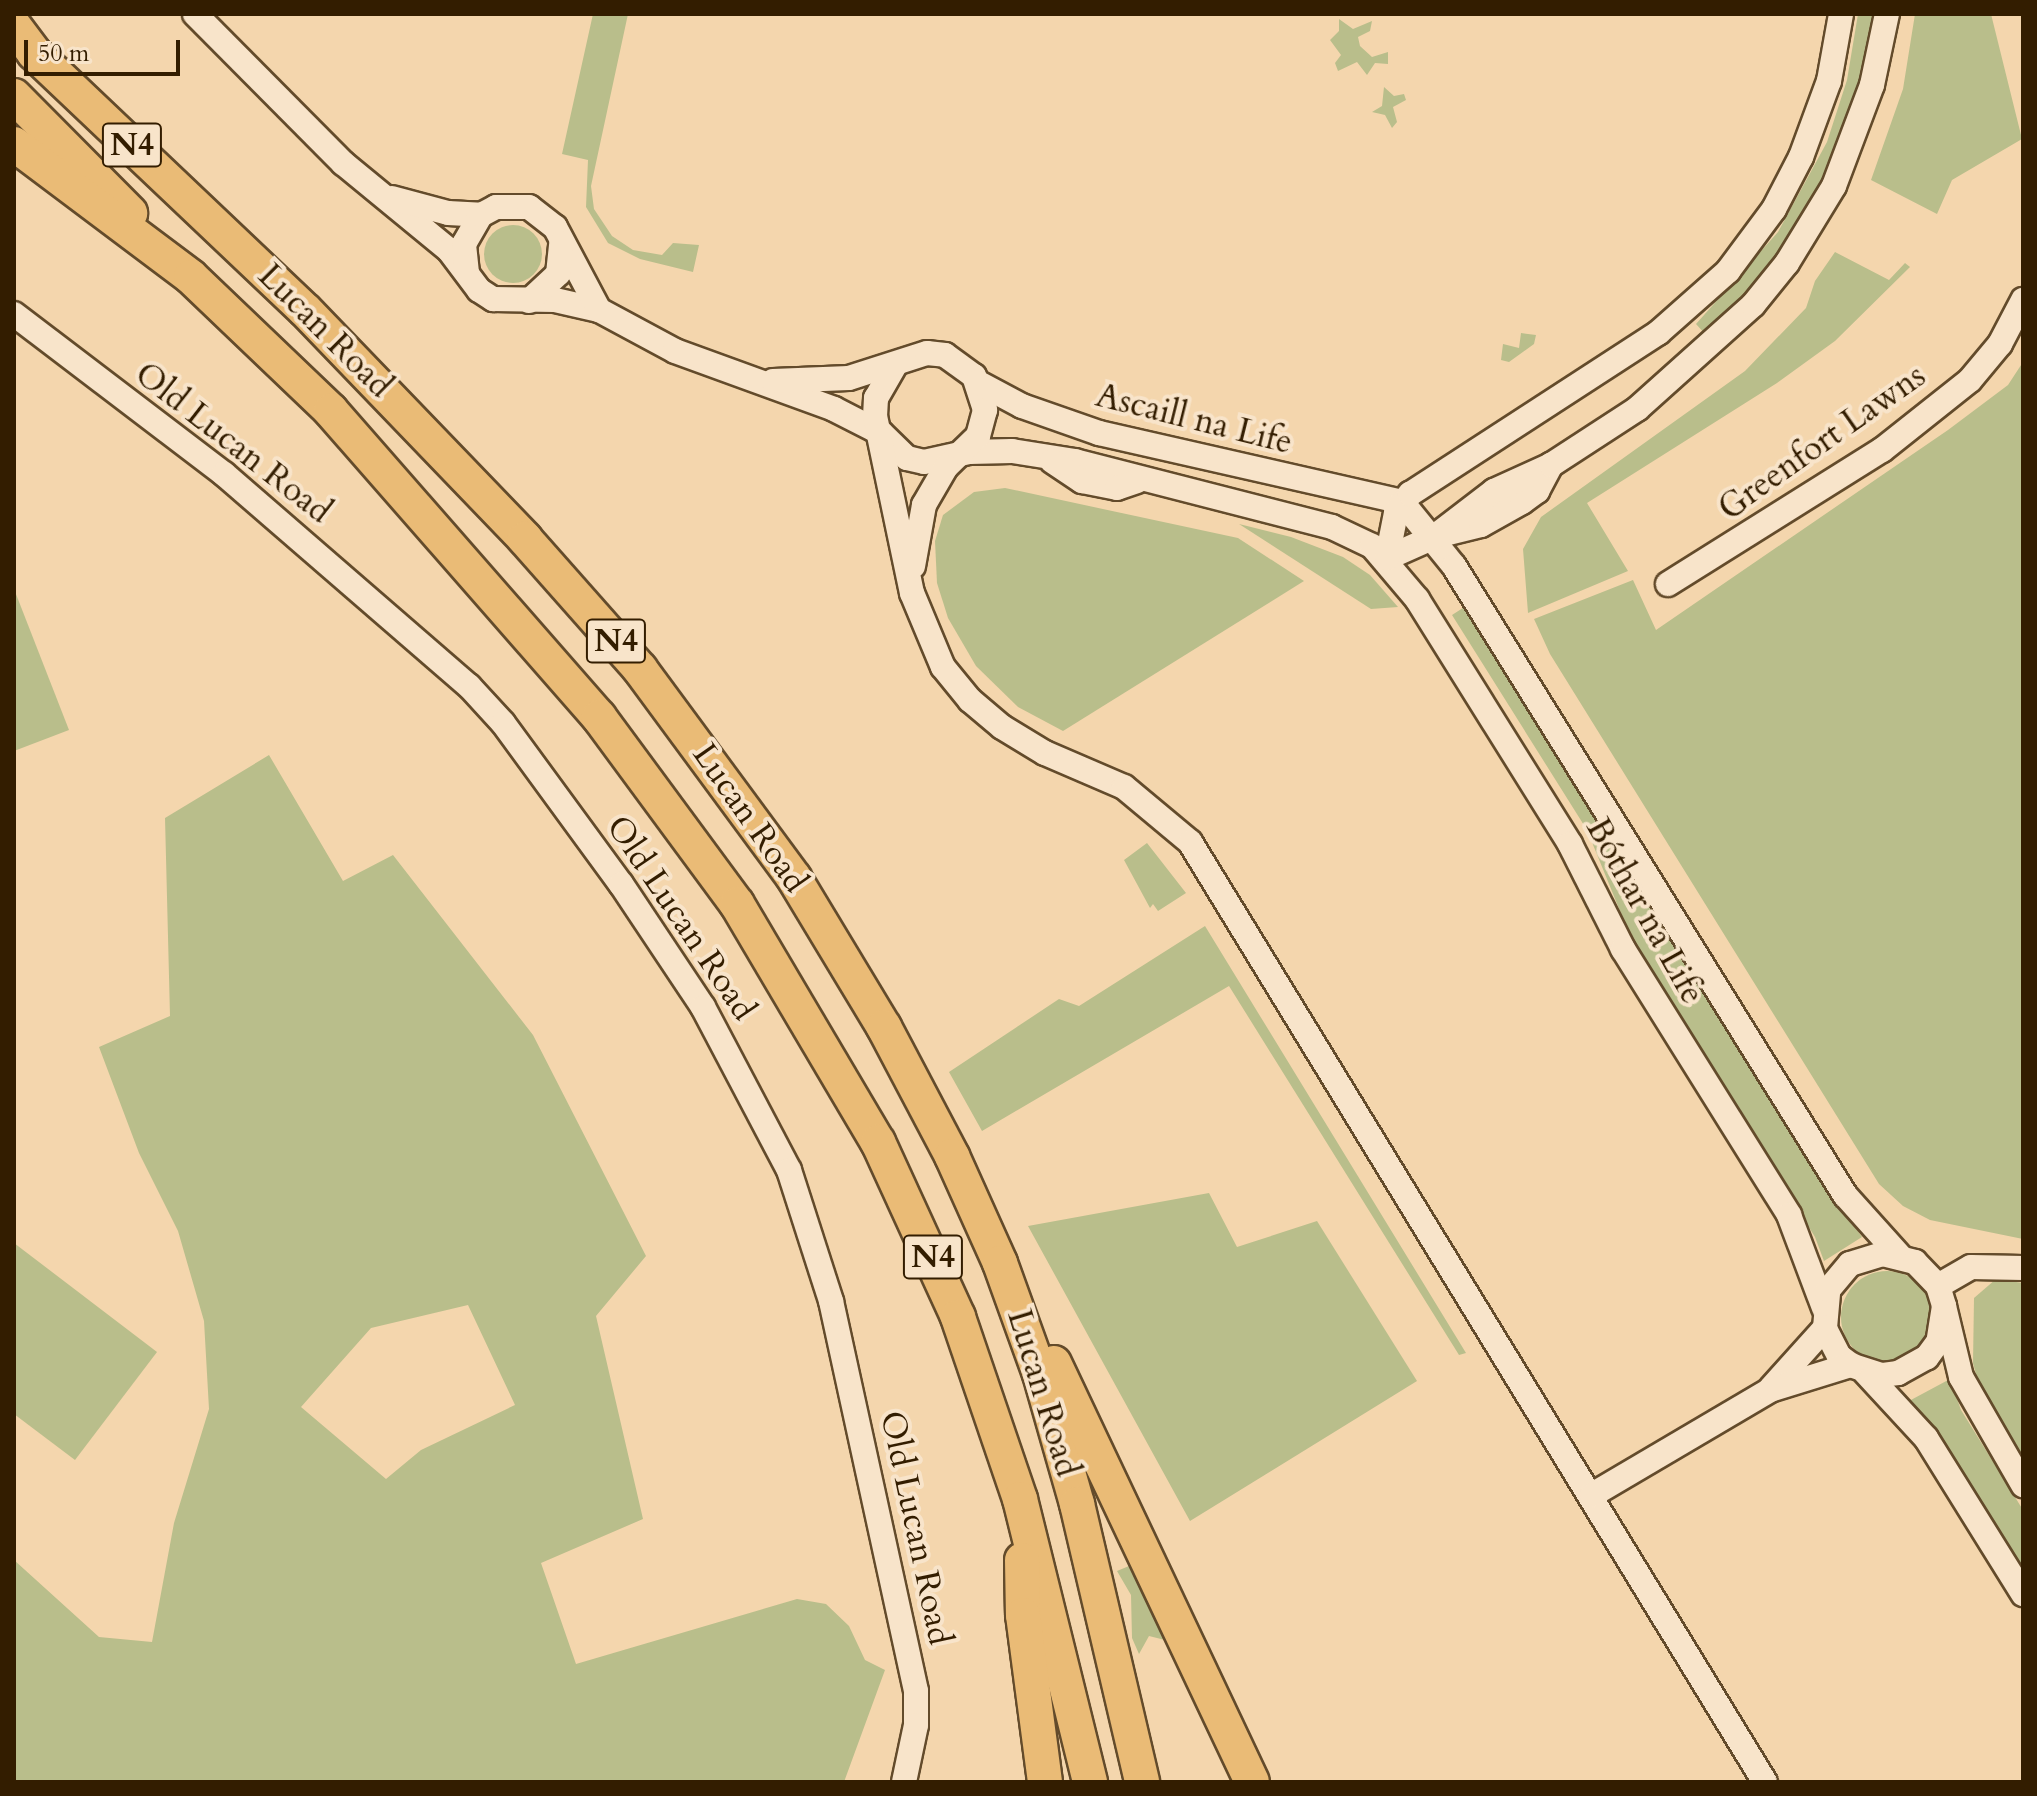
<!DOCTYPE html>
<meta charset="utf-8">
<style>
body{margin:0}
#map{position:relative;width:2037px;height:1796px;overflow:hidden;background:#f4d6ad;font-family:Cardo,serif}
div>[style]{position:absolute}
.green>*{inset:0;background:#b9be8b}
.round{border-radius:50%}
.roads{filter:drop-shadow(2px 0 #634b2b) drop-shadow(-2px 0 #634b2b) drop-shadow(0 2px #634b2b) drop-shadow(0 -2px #634b2b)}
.minor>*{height:24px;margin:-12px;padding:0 12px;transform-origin:12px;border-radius:12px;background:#f8e4ca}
.highway>*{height:34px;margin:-17px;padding:0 17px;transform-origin:17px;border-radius:17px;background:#eabb76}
span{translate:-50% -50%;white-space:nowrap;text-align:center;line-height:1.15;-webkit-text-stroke:8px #f8e4ca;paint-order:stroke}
.shield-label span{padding:2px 6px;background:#f8e4ca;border:2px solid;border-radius:6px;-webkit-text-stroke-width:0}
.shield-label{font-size:32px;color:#331d00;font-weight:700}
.street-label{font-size:34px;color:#331d00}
.frame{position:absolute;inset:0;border:16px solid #331d00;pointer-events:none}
.scale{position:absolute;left:24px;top:40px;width:156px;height:36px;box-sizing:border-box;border:4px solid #331d00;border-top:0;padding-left:10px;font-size:24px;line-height:28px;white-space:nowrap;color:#331d00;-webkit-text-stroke:6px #f8e4ca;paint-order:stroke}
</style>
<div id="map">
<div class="green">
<i style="clip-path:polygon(593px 14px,628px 14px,591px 186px,594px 209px,612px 236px,633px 250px,662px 255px,673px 243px,699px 245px,693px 272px,640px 259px,608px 243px,586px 207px,588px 160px,562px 154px)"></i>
<i style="clip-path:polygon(1858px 14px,1873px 14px,1870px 44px,1838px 151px,1773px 264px,1706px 335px,1696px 324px,1778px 232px,1827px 142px,1847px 80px)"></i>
<i style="clip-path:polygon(1915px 14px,1991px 14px,2022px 139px,1952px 180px,1937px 214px,1871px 180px,1903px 89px)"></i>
<i style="clip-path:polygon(1339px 19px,1353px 29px,1372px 21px,1370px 31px,1358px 37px,1360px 46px,1372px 57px,1388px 52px,1388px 64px,1375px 63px,1367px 75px,1357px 62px,1338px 71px,1335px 63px,1341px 55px,1330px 40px,1339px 31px)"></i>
<i style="clip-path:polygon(1384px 87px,1394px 96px,1404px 94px,1406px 100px,1393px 107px,1397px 122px,1392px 128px,1385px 115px,1372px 112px,1382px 106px)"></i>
<i class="round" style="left:484px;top:225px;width:58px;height:58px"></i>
<i style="clip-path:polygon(1835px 252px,1889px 280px,1905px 263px,1910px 267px,1835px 341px,1777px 383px,1587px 503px,1628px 571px,1528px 613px,1523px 549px,1541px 517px,1745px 371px,1806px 308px,1815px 281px)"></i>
<i style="clip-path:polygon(1521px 333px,1536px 335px,1534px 344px,1509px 362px,1501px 360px,1503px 344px,1519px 348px)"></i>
<i style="clip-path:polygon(2023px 362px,2023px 1239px,1930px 1220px,1903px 1206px,1879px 1184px,1550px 654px,1534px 619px,1633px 580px,1656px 630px,1948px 430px,2008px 385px)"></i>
<i style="clip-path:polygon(1005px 488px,1238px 538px,1304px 581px,1063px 731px,1018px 707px,976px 666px,948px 618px,937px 583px,935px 541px,943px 515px,974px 492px)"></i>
<i style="clip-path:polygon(1239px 524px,1291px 537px,1343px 557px,1370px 575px,1398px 607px,1371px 609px)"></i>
<i style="clip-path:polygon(14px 589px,69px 730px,14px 751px)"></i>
<i style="clip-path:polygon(1466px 606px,1804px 1155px,1862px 1237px,1824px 1261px,1815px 1237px,1631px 938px,1587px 830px,1452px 615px)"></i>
<i style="clip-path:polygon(evenodd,269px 755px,343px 881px,393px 855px,533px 1035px,646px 1256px,596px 1316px,643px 1519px,541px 1563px,576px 1664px,797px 1599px,826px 1604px,849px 1626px,865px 1660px,885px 1670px,844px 1782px,14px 1782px,14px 1560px,99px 1637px,152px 1642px,174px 1523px,209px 1409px,204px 1321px,178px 1231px,139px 1153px,99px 1047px,170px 1016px,165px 818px,269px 755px,468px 1305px,515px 1405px,421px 1450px,386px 1479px,301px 1407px,371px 1328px,468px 1305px)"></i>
<i style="clip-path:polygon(1147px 843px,1186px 893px,1158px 911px,1153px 904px,1150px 908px,1124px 860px)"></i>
<i style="clip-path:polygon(1205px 926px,1466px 1353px,1459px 1355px,1229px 986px,982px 1131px,949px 1072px,1059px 999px,1079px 1006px)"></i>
<i style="clip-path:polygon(1209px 1193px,1237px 1247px,1317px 1221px,1417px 1381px,1190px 1521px,1028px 1226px)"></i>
<i style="clip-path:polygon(14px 1243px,157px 1352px,75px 1460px,14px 1414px)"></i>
<i class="round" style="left:1841px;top:1271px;width:92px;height:92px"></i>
<i style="clip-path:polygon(1996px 1279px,2023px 1283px,2023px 1462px,1979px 1386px,1973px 1363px,1974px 1298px)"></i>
<i style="clip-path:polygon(1950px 1379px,1961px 1410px,2023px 1510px,2023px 1575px,1909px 1401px)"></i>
<i style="clip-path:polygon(1129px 1566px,1165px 1640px,1149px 1636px,1139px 1654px,1132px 1638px,1131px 1595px,1117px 1571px)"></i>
</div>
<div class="roads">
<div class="minor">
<i style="left:195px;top:14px;width:210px;rotate:45.2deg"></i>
<i style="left:343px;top:163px;width:137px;rotate:39.4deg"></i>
<i style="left:449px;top:250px;width:50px;rotate:53.1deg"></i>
<i style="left:479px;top:290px;width:17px;rotate:33deg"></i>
<i style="left:493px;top:299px;width:62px;rotate:0.9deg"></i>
<i style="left:555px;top:300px;width:45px;rotate:12.8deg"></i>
<i style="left:599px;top:310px;width:86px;rotate:28.3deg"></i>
<i style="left:675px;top:351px;width:169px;rotate:20deg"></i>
<i style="left:834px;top:409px;width:53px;rotate:27.1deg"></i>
<i style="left:881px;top:433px;width:36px;rotate:44deg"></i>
<i style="left:907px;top:458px;width:17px;rotate:13deg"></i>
<i style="left:924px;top:462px;width:46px;rotate:-12.5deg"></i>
<i style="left:969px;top:452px;width:43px;rotate:-1.3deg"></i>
<i style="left:1012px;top:451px;width:64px;rotate:9deg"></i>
<i style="left:1075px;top:461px;width:265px;rotate:14.4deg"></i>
<i style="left:1332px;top:527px;width:44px;rotate:25.4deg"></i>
<i style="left:1372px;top:546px;width:70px;rotate:49.7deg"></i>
<i style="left:1417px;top:599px;width:289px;rotate:58deg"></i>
<i style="left:1570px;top:844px;width:118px;rotate:63.2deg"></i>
<i style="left:1623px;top:949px;width:314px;rotate:58deg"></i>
<i style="left:1789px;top:1215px;width:99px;rotate:69.4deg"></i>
<i style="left:392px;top:198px;width:58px;rotate:15deg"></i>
<i style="left:448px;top:213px;width:33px;rotate:3deg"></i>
<i style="left:467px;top:273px;width:29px;rotate:-96deg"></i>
<i style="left:464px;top:244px;width:34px;rotate:-60deg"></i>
<i style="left:481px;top:215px;width:17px;rotate:-28deg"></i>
<i style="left:496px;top:207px;width:33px"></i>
<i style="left:529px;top:207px;width:33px;rotate:38deg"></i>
<i style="left:555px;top:227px;width:94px;rotate:62.1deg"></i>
<i style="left:529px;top:301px;width:40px;rotate:-43deg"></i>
<i style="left:558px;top:274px;width:31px;rotate:-84deg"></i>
<i style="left:14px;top:314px;width:264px;rotate:37.3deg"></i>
<i style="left:224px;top:474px;width:324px;rotate:40.9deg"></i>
<i style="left:469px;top:686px;width:50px;rotate:47.4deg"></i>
<i style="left:503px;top:723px;width:200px;rotate:53.8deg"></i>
<i style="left:621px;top:884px;width:148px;rotate:56.3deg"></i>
<i style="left:703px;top:1007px;width:184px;rotate:62.2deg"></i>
<i style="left:789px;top:1170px;width:138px;rotate:72.2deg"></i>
<i style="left:831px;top:1301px;width:399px;rotate:77.7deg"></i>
<i style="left:916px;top:1691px;width:34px;rotate:90deg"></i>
<i style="left:916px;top:1725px;width:58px;rotate:101.9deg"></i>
<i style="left:894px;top:367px;width:36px;rotate:120deg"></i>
<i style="left:876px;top:398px;width:18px;rotate:93deg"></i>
<i style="left:875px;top:416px;width:181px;rotate:78.2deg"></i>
<i style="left:912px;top:593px;width:80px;rotate:67.3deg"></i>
<i style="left:943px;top:667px;width:43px;rotate:50.7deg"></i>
<i style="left:970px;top:700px;width:42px;rotate:40.2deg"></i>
<i style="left:1002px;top:727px;width:50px;rotate:31.2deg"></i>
<i style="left:1045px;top:753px;width:86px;rotate:23.3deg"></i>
<i style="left:1124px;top:787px;width:86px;rotate:39.8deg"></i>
<i style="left:1190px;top:842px;width:1102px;rotate:58.55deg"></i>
<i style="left:773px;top:381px;width:76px;rotate:-2.3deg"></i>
<i style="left:849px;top:378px;width:82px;rotate:-17.8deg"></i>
<i style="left:927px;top:353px;width:18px;rotate:6deg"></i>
<i style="left:945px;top:355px;width:36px;rotate:36deg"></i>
<i style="left:974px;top:376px;width:36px;rotate:72deg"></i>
<i style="left:985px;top:410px;width:27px;rotate:105deg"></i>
<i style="left:978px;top:436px;width:45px;rotate:135.9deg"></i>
<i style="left:946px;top:467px;width:44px;rotate:120.1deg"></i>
<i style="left:924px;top:505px;width:62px;rotate:100.2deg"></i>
<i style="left:977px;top:382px;width:51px;rotate:28.1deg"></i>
<i style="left:1022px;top:406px;width:82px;rotate:19.3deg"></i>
<i style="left:1099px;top:433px;width:311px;rotate:12.8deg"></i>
<i style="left:1052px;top:461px;width:36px;rotate:34deg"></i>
<i style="left:1082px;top:481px;width:36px;rotate:11deg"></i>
<i style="left:1117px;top:488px;width:21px;rotate:-19deg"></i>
<i style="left:1402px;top:502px;width:82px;rotate:50.9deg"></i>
<i style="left:1454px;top:566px;width:741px;rotate:58.13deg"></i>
<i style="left:1845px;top:1195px;width:82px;rotate:48deg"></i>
<i style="left:1436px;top:536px;width:46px;rotate:-13.7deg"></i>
<i style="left:1481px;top:525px;width:47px;rotate:-29.3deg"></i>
<i style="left:1522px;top:502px;width:19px;rotate:-36deg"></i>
<i style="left:1537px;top:491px;width:30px;rotate:-62deg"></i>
<i style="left:1387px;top:558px;width:51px;rotate:-24.1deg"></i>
<i style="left:1434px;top:537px;width:76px;rotate:-37.5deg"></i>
<i style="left:1494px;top:491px;width:63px;rotate:-24.5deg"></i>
<i style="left:1551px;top:465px;width:103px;rotate:-33.1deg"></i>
<i style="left:1637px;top:409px;width:156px;rotate:-41.9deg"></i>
<i style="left:1753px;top:305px;width:54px;rotate:-51deg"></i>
<i style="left:1787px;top:263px;width:90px;rotate:-58.6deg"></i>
<i style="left:1834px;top:186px;width:108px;rotate:-69.4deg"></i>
<i style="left:1872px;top:85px;width:73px;rotate:-78.1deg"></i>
<i style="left:1387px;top:558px;width:46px;rotate:-78.7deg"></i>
<i style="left:1396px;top:513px;width:24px;rotate:-54deg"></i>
<i style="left:1410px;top:494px;width:296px;rotate:-33deg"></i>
<i style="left:1658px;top:333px;width:94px;rotate:-41.5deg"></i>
<i style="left:1728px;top:271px;width:77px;rotate:-53.4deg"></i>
<i style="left:1774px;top:209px;width:59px;rotate:-62.6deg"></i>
<i style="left:1801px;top:157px;width:81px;rotate:-69.8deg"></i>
<i style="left:1829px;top:81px;width:68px;rotate:-79.8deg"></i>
<i style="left:1668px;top:584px;width:252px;rotate:-32.1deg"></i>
<i style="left:1882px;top:450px;width:112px;rotate:-38.5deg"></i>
<i style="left:1970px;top:380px;width:47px;rotate:-50.2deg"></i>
<i style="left:2000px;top:344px;width:50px;rotate:-62.4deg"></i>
<i style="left:1938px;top:1286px;width:38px;rotate:-30deg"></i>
<i style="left:1971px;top:1267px;width:52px;rotate:1.1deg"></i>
<i style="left:1944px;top:1306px;width:36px;rotate:99deg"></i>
<i style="left:1938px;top:1342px;width:19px;rotate:126deg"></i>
<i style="left:1927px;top:1357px;width:33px;rotate:151deg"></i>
<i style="left:1898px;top:1373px;width:17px;rotate:173deg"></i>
<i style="left:1881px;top:1375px;width:32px;rotate:-162deg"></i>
<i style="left:1851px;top:1365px;width:15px;rotate:-143deg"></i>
<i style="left:1839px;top:1356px;width:31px;rotate:-117deg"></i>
<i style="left:1825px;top:1328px;width:38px;rotate:-85deg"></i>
<i style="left:1828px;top:1290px;width:34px;rotate:-50deg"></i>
<i style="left:1850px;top:1264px;width:34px;rotate:-17deg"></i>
<i style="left:1883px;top:1254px;width:33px;rotate:14deg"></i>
<i style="left:1915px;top:1262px;width:33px;rotate:46deg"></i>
<i style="left:1938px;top:1286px;width:21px;rotate:73deg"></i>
<i style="left:1944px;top:1306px;width:73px;rotate:76.5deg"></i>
<i style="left:1961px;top:1377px;width:125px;rotate:60.1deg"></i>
<i style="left:1865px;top:1372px;width:90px;rotate:47.3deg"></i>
<i style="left:1926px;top:1438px;width:184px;rotate:58.1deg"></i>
<i style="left:1771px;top:1388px;width:81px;rotate:-48deg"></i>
<i style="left:1592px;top:1495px;width:207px;rotate:-30.5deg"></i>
<i style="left:1770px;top:1390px;width:85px;rotate:-17.2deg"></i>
</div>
<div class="highway">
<i style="left:14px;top:26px;width:34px;rotate:53deg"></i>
<i style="left:34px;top:53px;width:373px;rotate:43.5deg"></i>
<i style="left:305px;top:310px;width:318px;rotate:46.1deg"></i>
<i style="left:525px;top:539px;width:174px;rotate:48.5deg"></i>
<i style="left:640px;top:669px;width:260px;rotate:53.6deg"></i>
<i style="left:794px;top:878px;width:174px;rotate:58.9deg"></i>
<i style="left:884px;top:1027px;width:146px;rotate:62.2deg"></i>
<i style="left:952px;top:1156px;width:117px;rotate:65.8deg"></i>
<i style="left:1000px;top:1263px;width:118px;rotate:70.2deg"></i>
<i style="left:1040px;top:1374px;width:135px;rotate:74.1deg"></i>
<i style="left:1077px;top:1504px;width:285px;rotate:76.8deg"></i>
<i style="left:14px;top:96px;width:165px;rotate:45.2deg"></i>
<i style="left:14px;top:144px;width:221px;rotate:36.9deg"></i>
<i style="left:191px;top:277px;width:194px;rotate:43.7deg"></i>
<i style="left:331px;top:411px;width:407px;rotate:48.8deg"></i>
<i style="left:599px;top:717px;width:232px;rotate:53.6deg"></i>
<i style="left:737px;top:904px;width:277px;rotate:59.4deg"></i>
<i style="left:878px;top:1142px;width:192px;rotate:65.4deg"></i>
<i style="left:958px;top:1317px;width:192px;rotate:71.2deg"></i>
<i style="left:1020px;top:1499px;width:292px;rotate:76.1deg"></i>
<i style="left:1054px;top:1363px;width:463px;rotate:64.7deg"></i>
<i style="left:1022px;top:1560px;width:55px;rotate:89deg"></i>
<i style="left:1023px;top:1615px;width:168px;rotate:82.5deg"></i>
</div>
</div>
<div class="shield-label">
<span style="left:132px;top:145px">N4</span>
<span style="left:616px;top:641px">N4</span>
<span style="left:933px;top:1257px">N4</span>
</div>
<div class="street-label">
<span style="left:325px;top:331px;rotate:45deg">Lucan Road</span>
<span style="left:1194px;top:419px;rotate:14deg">Ascaill na Life</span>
<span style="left:1822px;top:442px;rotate:-35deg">Greenfort Lawns</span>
<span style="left:233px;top:443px;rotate:38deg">Old Lucan Road</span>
<span style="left:750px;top:818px;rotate:55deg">Lucan Road</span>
<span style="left:1645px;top:911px;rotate:61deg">Bóthar na Life</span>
<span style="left:681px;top:918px;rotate:56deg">Old Lucan Road</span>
<span style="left:1043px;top:1393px;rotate:73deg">Lucan Road</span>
<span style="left:916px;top:1528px;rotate:78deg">Old Lucan Road</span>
</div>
<div class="frame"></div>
<div class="scale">50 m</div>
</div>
